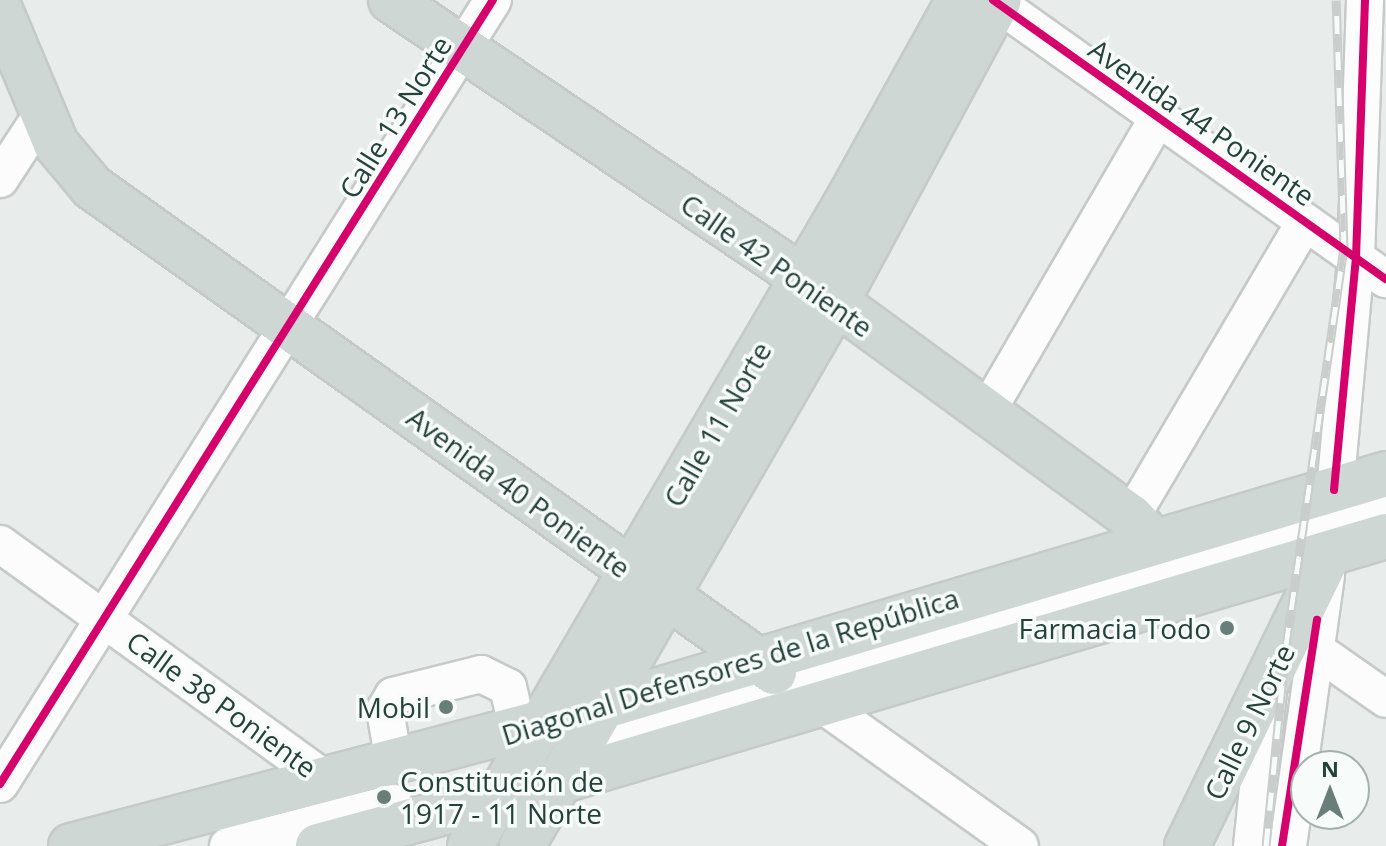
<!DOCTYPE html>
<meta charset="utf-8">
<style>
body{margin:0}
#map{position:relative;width:1386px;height:846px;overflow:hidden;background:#e8edeb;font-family:"Open Sans",sans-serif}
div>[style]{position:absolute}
.roads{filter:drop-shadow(2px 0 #c5cac8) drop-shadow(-2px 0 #c5cac8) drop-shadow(0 2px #c5cac8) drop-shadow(0 -2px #c5cac8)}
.minor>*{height:36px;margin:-18px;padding:0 18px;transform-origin:18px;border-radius:18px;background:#fcfcfc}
.major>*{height:44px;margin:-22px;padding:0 22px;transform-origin:22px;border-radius:22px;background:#cfd7d5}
.rail>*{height:9px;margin-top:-4.5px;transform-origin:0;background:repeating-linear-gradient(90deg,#f7fbf9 0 18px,#c9cdcc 0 36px);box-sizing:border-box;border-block:2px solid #c9cdcc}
.cycleway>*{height:8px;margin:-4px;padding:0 4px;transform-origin:4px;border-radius:4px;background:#d6006c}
.dots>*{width:22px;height:22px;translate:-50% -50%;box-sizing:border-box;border:4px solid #f7fbf9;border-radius:50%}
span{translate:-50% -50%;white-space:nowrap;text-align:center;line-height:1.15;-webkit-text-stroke:7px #f7fbf9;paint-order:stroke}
.street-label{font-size:28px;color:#24423a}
.poi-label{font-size:28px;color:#24423a}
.right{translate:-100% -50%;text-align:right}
.left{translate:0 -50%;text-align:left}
.north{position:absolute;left:1290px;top:750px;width:80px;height:80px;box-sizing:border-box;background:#f7fbf9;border:2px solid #a3b1ad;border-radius:50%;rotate:0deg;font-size:22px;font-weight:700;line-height:32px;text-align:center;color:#24423a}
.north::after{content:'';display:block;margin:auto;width:28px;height:36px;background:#697e78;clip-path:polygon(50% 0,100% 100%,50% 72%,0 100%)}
</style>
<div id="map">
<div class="roads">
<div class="minor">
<i style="left:993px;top:0;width:482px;rotate:35.4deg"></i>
<i style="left:0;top:179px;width:79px;rotate:-56.9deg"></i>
<i style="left:985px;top:415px;width:344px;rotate:-59.8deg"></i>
<i style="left:1333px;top:513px;width:256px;rotate:-84.8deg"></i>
<i style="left:1356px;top:258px;width:258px;rotate:-88deg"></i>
<i style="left:1131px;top:517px;width:342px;rotate:-59.5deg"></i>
<i style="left:0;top:544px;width:404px;rotate:35.9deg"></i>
<i style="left:1316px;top:650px;width:85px;rotate:35deg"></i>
<i style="left:823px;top:705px;width:242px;rotate:35.6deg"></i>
<i style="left:585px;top:751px;width:836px;rotate:-16.75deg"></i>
<i style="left:394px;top:763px;width:54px;rotate:-99.6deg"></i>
<i style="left:385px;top:710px;width:16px;rotate:-60deg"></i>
<i style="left:393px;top:696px;width:91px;rotate:-14deg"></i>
<i style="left:481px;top:674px;width:30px;rotate:26deg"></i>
<i style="left:508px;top:687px;width:44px;rotate:76.9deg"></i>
<i style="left:0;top:784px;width:926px;rotate:-57.84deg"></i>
<i style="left:228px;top:846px;width:171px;rotate:-14.6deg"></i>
<i style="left:1252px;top:846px;width:155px;rotate:-84.1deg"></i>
<i style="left:1288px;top:846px;width:273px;rotate:-82deg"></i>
</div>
<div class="major">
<i style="left:391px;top:0;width:497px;rotate:34deg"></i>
<i style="left:803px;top:278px;width:406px;rotate:36.1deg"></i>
<i style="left:1131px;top:517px;width:33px;rotate:47deg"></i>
<i style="left:0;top:10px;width:145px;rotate:67.3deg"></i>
<i style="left:56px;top:144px;width:56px;rotate:50.1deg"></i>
<i style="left:92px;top:187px;width:837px;rotate:35.42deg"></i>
<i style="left:71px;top:846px;width:552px;rotate:-14.69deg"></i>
<i style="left:605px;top:706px;width:815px;rotate:-16.54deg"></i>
<i style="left:318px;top:846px;width:251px;rotate:-15deg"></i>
<i style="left:560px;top:781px;width:862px;rotate:-16.52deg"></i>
<i style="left:470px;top:846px;width:746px;rotate:-59.66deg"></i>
<i style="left:847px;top:202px;width:231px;rotate:-61deg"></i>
<i style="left:522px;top:846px;width:626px;rotate:-59.99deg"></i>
<i style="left:835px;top:304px;width:345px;rotate:-61.7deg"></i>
<i style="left:1187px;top:846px;width:325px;rotate:-64.1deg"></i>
</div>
</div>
<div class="rail">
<i style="left:1266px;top:846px;width:202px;rotate:-84.3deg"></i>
<i style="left:1286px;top:645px;width:400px;rotate:-81.7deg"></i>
<i style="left:1344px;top:249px;width:249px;rotate:-91.8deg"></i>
</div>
<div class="cycleway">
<i style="left:993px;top:0;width:482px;rotate:35.4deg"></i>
<i style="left:1334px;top:490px;width:233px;rotate:-84.6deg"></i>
<i style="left:1356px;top:258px;width:258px;rotate:-88deg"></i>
<i style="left:0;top:784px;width:926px;rotate:-57.84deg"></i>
<i style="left:1282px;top:846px;width:229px;rotate:-81.2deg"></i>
</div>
<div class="dots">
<i style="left:1227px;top:628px;background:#697e78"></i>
<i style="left:446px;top:707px;background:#697e78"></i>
<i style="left:384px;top:797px;background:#697e78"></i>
</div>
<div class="street-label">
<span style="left:395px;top:117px;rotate:-58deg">Calle 13 Norte</span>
<span style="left:1202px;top:122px;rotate:35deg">Avenida 44 Poniente</span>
<span style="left:777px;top:265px;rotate:35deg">Calle 42 Poniente</span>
<span style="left:717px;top:424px;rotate:-60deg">Calle 11 Norte</span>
<span style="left:519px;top:492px;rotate:36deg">Avenida 40 Poniente</span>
<span style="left:730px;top:666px;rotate:-17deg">Diagonal Defensores de la República</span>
<span style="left:222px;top:704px;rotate:36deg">Calle 38 Poniente</span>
<span style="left:1249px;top:722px;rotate:-64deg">Calle 9 Norte</span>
</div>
<div class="poi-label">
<span class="right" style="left:1211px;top:628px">Farmacia Todo</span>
<span class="right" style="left:430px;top:707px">Mobil</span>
<span class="left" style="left:400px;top:797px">Constitución de<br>1917 - 11 Norte</span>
</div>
<div class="north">N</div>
</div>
